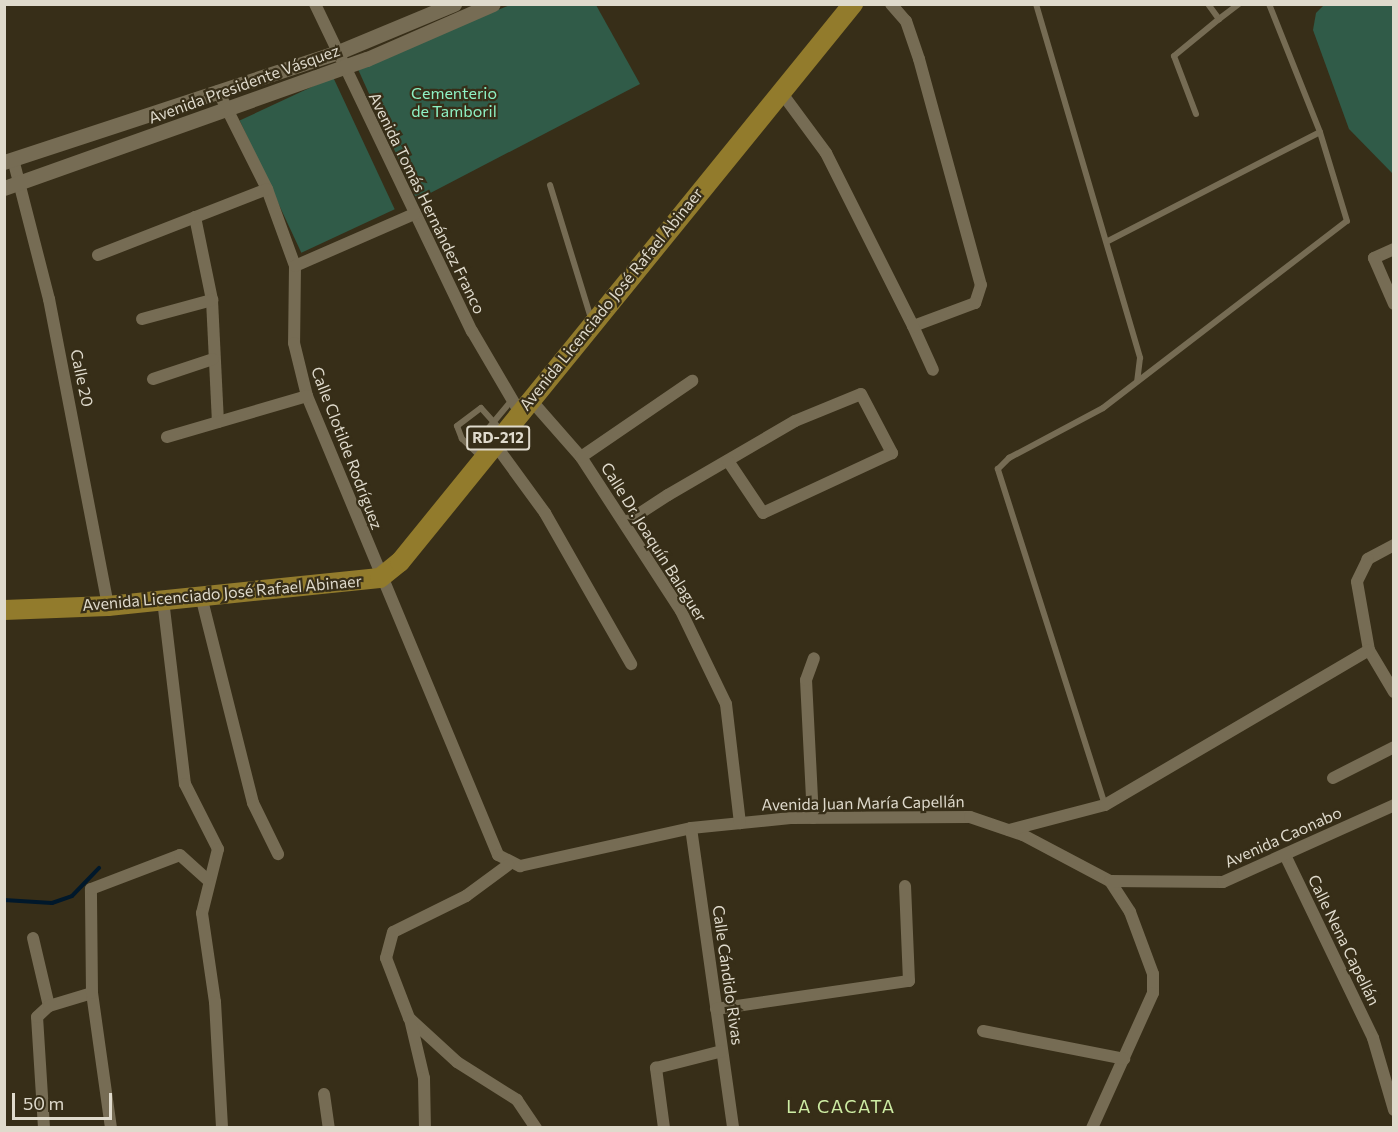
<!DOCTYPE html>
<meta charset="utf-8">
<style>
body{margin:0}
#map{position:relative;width:1398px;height:1132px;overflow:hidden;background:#372e18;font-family:Commissioner,sans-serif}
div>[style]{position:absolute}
.green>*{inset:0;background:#305b48;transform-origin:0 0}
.stream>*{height:4px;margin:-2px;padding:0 2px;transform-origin:2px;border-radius:2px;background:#00182b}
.service>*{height:6px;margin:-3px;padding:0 3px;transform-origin:3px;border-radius:3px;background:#766c54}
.minor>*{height:12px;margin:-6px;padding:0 6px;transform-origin:6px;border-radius:6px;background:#766c54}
.tertiary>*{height:15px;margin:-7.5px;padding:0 7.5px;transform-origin:7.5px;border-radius:7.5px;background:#766c54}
.primary>*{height:20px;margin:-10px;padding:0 10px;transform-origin:10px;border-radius:10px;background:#927b2c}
span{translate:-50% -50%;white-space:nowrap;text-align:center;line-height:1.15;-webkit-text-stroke:4.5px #372e18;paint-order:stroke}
.shield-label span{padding:2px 4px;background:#372e18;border:2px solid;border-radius:4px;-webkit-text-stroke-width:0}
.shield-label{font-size:15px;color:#dfdacc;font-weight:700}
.street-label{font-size:16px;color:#dfdacc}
.park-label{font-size:16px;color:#8ef1c4}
.neighbourhood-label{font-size:18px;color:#ceeda4;letter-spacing:1.5px}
.frame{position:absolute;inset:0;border:6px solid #dfdacc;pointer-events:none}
.scale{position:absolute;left:12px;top:1093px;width:100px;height:27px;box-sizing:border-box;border:3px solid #dfdacc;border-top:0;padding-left:8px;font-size:18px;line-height:21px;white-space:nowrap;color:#dfdacc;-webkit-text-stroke:4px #372e18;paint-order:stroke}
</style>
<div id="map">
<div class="green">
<i style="clip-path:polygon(510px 5px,596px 5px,640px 84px,417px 200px,357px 67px)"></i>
<i style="clip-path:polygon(1324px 5px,1393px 5px,1393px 174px,1349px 129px,1313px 30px,1316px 13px)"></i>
<i style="left:333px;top:77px;width:146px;height:103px;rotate:65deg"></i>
</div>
<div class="stream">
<i style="left:4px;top:900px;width:48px;rotate:3.6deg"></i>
<i style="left:52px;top:903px;width:21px;rotate:-19deg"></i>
<i style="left:72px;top:896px;width:39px;rotate:-46deg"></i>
</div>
<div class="service">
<i style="left:1036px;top:4px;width:369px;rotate:73.6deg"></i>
<i style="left:1140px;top:358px;width:23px;rotate:97deg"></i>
<i style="left:1208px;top:4px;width:19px;rotate:54deg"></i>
<i style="left:1219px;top:19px;width:25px;rotate:-37deg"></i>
<i style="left:1196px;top:114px;width:62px;rotate:-110.8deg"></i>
<i style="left:1174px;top:56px;width:58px;rotate:-39.4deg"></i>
<i style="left:550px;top:185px;width:139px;rotate:72.9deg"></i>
<i style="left:1108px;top:241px;width:238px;rotate:-27.2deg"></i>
<i style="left:472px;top:448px;width:61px;rotate:-50.3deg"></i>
<i style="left:482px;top:458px;width:28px;rotate:-136deg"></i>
<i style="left:462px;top:439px;width:14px;rotate:-111deg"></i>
<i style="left:457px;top:426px;width:30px;rotate:-37deg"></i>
<i style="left:481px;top:408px;width:31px;rotate:48deg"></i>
<i style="left:1105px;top:805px;width:353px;rotate:-107.7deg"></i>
<i style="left:998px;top:469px;width:16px;rotate:-45deg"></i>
<i style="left:1009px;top:458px;width:106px;rotate:-28deg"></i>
<i style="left:1103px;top:408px;width:307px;rotate:-37.5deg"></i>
<i style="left:1347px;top:221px;width:93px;rotate:-106.9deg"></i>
<i style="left:1320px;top:132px;width:138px;rotate:-111.7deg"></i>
</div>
<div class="minor">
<i style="left:315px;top:4px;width:363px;rotate:64.4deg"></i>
<i style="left:472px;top:331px;width:93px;rotate:59.6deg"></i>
<i style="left:891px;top:4px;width:23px;rotate:49deg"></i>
<i style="left:906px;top:21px;width:40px;rotate:71.1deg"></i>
<i style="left:919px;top:59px;width:234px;rotate:74.7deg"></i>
<i style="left:981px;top:285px;width:19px;rotate:108deg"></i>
<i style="left:975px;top:303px;width:66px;rotate:159.6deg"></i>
<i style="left:913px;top:326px;width:48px;rotate:65.6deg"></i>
<i style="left:218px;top:91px;width:110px;rotate:63.4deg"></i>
<i style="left:267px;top:189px;width:82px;rotate:70deg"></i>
<i style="left:295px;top:266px;width:77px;rotate:90.7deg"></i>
<i style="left:294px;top:343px;width:55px;rotate:76.2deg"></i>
<i style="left:307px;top:396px;width:497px;rotate:67.4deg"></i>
<i style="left:498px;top:855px;width:25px;rotate:27deg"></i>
<i style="left:520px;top:866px;width:175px;rotate:-12.5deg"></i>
<i style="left:691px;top:828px;width:100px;rotate:-5.7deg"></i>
<i style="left:791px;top:818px;width:179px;rotate:-0.3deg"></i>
<i style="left:970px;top:817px;width:56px;rotate:18.8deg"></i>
<i style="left:1023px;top:835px;width:98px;rotate:27.9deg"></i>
<i style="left:1110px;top:881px;width:37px;rotate:57deg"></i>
<i style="left:1130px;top:912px;width:66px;rotate:69.6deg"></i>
<i style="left:1153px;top:974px;width:19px;rotate:90deg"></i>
<i style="left:1153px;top:993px;width:148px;rotate:114.3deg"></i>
<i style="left:781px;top:92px;width:76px;rotate:53.6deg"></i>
<i style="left:826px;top:153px;width:194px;rotate:63.3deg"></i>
<i style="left:13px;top:159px;width:145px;rotate:75.6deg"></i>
<i style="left:49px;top:299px;width:313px;rotate:79.1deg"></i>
<i style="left:195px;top:217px;width:85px;rotate:78.4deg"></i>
<i style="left:212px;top:300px;width:122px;rotate:87.2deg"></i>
<i style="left:1394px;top:249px;width:22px;rotate:156deg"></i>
<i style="left:1374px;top:258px;width:50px;rotate:66.5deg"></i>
<i style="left:98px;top:255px;width:181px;rotate:-21.3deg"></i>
<i style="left:295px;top:266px;width:130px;rotate:-23.6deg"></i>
<i style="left:142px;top:319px;width:73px;rotate:-15.2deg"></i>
<i style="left:153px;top:379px;width:63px;rotate:-18.4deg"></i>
<i style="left:530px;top:399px;width:77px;rotate:48.7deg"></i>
<i style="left:581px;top:457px;width:184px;rotate:57deg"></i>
<i style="left:681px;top:611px;width:103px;rotate:64.2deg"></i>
<i style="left:726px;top:704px;width:120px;rotate:83.3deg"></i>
<i style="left:167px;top:437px;width:146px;rotate:-16.3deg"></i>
<i style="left:494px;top:443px;width:87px;rotate:53.9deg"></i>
<i style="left:545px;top:513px;width:174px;rotate:60.3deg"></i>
<i style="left:581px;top:457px;width:135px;rotate:-34.4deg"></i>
<i style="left:625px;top:523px;width:51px;rotate:-33.1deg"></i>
<i style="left:668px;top:495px;width:147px;rotate:-30.2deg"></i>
<i style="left:795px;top:421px;width:71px;rotate:-22.2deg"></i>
<i style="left:861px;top:394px;width:67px;rotate:62.3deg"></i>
<i style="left:892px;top:453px;width:142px;rotate:155.1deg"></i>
<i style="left:763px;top:513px;width:63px;rotate:-123.9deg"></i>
<i style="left:1394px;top:545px;width:30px;rotate:152deg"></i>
<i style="left:1368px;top:559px;width:25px;rotate:116deg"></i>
<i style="left:1357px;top:582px;width:69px;rotate:80deg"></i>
<i style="left:1369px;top:650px;width:49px;rotate:59.2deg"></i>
<i style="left:201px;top:596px;width:213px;rotate:75.9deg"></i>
<i style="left:253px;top:803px;width:57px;rotate:63.9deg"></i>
<i style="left:163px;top:600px;width:185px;rotate:83.2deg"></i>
<i style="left:185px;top:784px;width:73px;rotate:63.1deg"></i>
<i style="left:218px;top:849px;width:66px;rotate:104deg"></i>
<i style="left:202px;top:913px;width:90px;rotate:81.7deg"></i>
<i style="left:215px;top:1002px;width:126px;rotate:86.8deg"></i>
<i style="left:1333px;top:778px;width:68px;rotate:-26.9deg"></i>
<i style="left:813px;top:818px;width:138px;rotate:-92.9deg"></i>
<i style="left:806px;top:680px;width:23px;rotate:-70deg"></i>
<i style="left:691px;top:828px;width:303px;rotate:82deg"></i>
<i style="left:1009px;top:830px;width:99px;rotate:-14.6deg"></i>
<i style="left:1105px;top:805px;width:306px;rotate:-30.4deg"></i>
<i style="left:1285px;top:855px;width:203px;rotate:64.3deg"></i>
<i style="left:1373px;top:1038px;width:75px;rotate:73.7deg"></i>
<i style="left:508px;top:865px;width:52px;rotate:143.6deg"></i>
<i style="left:466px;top:896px;width:81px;rotate:153.7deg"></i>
<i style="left:393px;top:932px;width:27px;rotate:105deg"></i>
<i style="left:386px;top:958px;width:64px;rotate:69deg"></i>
<i style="left:409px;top:1018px;width:65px;rotate:42.5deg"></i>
<i style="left:457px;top:1062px;width:71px;rotate:32.3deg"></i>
<i style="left:517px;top:1100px;width:34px;rotate:56deg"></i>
<i style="left:1110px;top:881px;width:113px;rotate:0.5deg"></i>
<i style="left:1223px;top:882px;width:188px;rotate:-24.2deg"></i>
<i style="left:33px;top:938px;width:70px;rotate:76.8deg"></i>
<i style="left:716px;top:1009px;width:195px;rotate:-8.3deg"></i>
<i style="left:909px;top:981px;width:95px;rotate:-92.4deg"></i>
<i style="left:410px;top:1019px;width:61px;rotate:76.7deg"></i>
<i style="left:424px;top:1078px;width:50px;rotate:88.9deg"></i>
<i style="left:983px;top:1031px;width:144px;rotate:11.2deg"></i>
<i style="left:324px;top:1094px;width:34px;rotate:82deg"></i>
<i style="left:44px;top:1128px;width:111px;rotate:-93.6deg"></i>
<i style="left:37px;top:1017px;width:16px;rotate:-43deg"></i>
<i style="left:49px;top:1006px;width:45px;rotate:-16.8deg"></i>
<i style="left:111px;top:1128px;width:136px;rotate:-98deg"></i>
<i style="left:92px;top:993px;width:104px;rotate:-90.6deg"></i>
<i style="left:91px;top:889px;width:95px;rotate:-20.9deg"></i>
<i style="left:180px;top:855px;width:36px;rotate:42deg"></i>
<i style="left:664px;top:1128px;width:61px;rotate:-97.6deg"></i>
<i style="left:656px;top:1068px;width:68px;rotate:-14.4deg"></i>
</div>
<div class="tertiary">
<i style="left:4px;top:162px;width:349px;rotate:-18.2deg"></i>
<i style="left:336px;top:53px;width:128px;rotate:-22.6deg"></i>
<i style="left:4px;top:188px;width:385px;rotate:-19.6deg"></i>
<i style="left:367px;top:59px;width:137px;rotate:-23.6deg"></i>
</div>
<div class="primary">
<i style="left:4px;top:610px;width:104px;rotate:-2.2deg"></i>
<i style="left:108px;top:606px;width:273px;rotate:-5.9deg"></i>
<i style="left:380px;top:578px;width:26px;rotate:-39deg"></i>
<i style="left:400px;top:562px;width:719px;rotate:-50.93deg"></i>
</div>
<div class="shield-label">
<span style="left:498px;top:438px">RD-212</span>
</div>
<div class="street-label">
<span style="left:244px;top:84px;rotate:-20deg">Avenida Presidente Vásquez</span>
<span style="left:427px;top:203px;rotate:64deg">Avenida Tomás Hernández Franco</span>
<span style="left:611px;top:299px;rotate:-51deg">Avenida Licenciado José Rafael Abinaer</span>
<span style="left:82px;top:378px;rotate:78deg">Calle 20</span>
<span style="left:347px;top:448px;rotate:69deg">Calle Clotilde Rodríguez</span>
<span style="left:654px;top:542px;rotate:58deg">Calle Dr. Joaquín Balaguer</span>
<span style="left:222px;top:593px;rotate:-5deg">Avenida Licenciado José Rafael Abinaer</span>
<span style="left:863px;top:803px;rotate:-1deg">Avenida Juan María Capellán</span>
<span style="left:1283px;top:837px;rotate:-24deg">Avenida Caonabo</span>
<span style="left:1344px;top:940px;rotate:64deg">Calle Nena Capellán</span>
<span style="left:728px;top:975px;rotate:82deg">Calle Cándido Rivas</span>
</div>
<div class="park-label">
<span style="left:454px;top:102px">Cementerio<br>de Tamboril</span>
</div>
<div class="neighbourhood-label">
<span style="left:841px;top:1106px">LA CACATA</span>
</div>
<div class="frame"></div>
<div class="scale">50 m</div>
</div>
